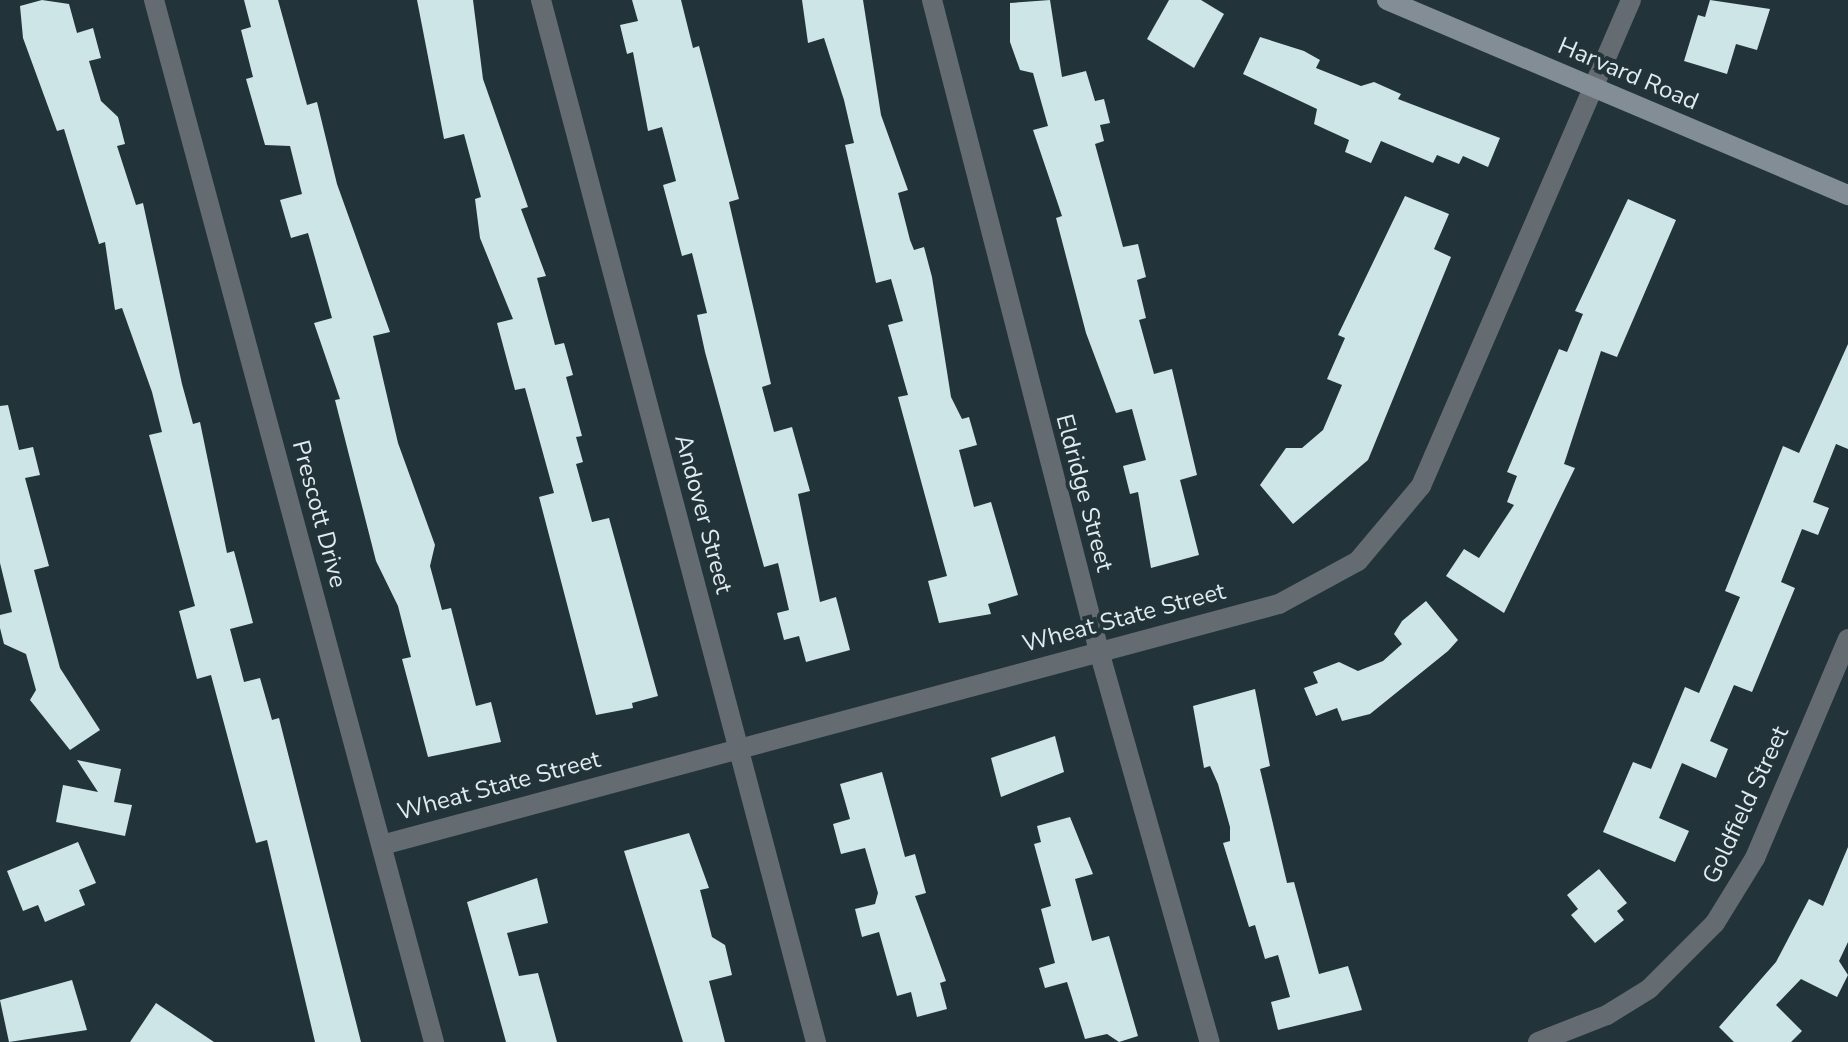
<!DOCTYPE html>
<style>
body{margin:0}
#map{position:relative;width:1848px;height:1042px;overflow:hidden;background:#22343a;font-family:"Nunito Sans",sans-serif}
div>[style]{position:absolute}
.building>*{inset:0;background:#cde5e6}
.street>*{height:20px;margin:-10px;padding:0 10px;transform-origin:10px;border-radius:10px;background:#656c71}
.secondary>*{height:20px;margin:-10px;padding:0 10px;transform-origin:10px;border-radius:10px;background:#828d95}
span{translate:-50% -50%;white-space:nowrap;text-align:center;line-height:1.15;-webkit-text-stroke:8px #22343a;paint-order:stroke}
.street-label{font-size:24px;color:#e0ebef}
</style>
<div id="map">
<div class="building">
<i style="clip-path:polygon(42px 0,69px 4px,77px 33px,93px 28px,101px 58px,89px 61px,101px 101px,118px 117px,125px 144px,117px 146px,136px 205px,143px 203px,182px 384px,193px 424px,200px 422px,227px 553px,234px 551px,253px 623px,230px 629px,244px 682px,260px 678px,272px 720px,279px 718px,361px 1042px,315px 1042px,267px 840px,256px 843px,211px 675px,197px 679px,179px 611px,195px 606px,149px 435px,162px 432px,152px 392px,122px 308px,115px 310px,105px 242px,99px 244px,64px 129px,57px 131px,23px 38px,20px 6px)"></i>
<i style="clip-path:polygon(244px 0,278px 0,307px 105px,317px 102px,337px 184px,390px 332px,373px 336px,398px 443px,435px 545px,430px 566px,442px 610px,451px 608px,476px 706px,491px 702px,501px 742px,428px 757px,402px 659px,411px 657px,398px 606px,376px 561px,335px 400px,340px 399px,314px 323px,332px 318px,308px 233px,291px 238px,280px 200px,302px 194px,290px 146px,265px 145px,246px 79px,253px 77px,241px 30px,251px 27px)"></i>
<i style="clip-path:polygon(417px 0,473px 0,483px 79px,528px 207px,521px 209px,546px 276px,537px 278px,555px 345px,564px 343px,573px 375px,566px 377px,582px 436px,576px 437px,583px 462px,576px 464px,592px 522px,609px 518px,658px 696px,632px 703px,633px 708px,596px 715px,539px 497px,554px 493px,525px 388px,515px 390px,497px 323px,513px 319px,480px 238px,475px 199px,481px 197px,464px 134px,444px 139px)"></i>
<i style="clip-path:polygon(632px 0,681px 0,693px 48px,699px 46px,739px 199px,729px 202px,771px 384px,762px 387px,774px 432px,792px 427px,810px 491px,798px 494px,820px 602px,836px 597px,850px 650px,806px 662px,799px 636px,784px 640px,777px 613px,789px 610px,778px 563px,764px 567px,705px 352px,697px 315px,707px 313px,692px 253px,682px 256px,663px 185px,676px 181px,662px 127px,648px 131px,633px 52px,627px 54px,620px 25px,638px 21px)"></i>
<i style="clip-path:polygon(802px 0,863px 0,881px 115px,908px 190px,898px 193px,910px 240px,914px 250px,924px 247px,932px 277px,951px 397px,962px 419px,969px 417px,977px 445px,959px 450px,974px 507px,991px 502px,1018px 595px,988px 604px,991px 614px,939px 623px,928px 581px,947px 576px,898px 397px,908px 395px,888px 325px,903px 321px,891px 279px,876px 283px,845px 145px,854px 143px,844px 100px,824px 38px,808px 43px)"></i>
<i style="clip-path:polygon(1050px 0,1062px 77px,1086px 71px,1095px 101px,1104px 99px,1110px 123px,1100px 125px,1104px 141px,1095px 144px,1123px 247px,1138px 244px,1146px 277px,1137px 280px,1146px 318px,1139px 320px,1154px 374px,1172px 369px,1197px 475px,1180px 480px,1199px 555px,1151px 568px,1138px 492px,1130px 494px,1123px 466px,1146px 460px,1132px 409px,1116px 413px,1086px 333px,1056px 218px,1062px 216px,1033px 130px,1048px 126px,1033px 73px,1020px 70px,1010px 42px,1010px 3px)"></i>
<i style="clip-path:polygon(1169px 0,1201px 0,1224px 14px,1194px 68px,1147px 39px)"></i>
<i style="clip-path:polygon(1710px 0,1770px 9px,1757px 50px,1736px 44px,1727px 74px,1684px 61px,1698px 15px,1705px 17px)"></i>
<i style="clip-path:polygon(1260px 37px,1304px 51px,1320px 60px,1316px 68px,1361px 86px,1374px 82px,1401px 94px,1398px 99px,1500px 138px,1488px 167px,1463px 156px,1459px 164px,1437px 155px,1433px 163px,1381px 141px,1371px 163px,1345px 152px,1349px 140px,1314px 124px,1317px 109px,1243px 74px)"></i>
<i style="clip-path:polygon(1405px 196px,1449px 214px,1434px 249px,1451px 257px,1368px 460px,1293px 524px,1260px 485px,1286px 448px,1302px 448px,1323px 430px,1342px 385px,1327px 379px,1345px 338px,1338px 335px)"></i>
<i style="clip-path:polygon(1628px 199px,1676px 220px,1617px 357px,1601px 351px,1564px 464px,1575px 468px,1504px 613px,1446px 576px,1464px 549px,1479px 558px,1514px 505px,1507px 502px,1517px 476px,1507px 472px,1559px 349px,1567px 352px,1583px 314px,1575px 311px)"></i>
<i style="clip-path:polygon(1848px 344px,1848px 449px,1836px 444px,1813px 502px,1829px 508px,1818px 535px,1802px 529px,1781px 582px,1795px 588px,1752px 692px,1734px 685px,1710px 741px,1728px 749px,1716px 778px,1682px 763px,1659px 818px,1689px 831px,1675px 862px,1603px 832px,1633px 762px,1651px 769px,1685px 687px,1699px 693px,1740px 597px,1725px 591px,1783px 446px,1799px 453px)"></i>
<i style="clip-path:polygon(8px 405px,19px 450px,33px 447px,40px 475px,25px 478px,49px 566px,34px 570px,60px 668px,100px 730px,70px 750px,30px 700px,36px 690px,26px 654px,4px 644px,0 628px,0 615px,12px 612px,0 563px,0 406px)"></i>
<i style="clip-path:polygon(1426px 601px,1458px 640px,1448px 651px,1370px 714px,1342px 721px,1337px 708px,1316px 716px,1304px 688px,1318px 683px,1313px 672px,1339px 662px,1358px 671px,1383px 661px,1402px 644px,1394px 634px,1402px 621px)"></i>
<i style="clip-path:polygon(1255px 689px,1270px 766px,1260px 769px,1287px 883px,1294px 882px,1319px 974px,1348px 966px,1362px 1010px,1278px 1030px,1271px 1002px,1290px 997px,1278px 955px,1265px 959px,1255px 925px,1249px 927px,1223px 843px,1230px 841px,1230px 827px,1218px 784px,1210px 766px,1204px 768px,1193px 706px)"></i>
<i style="clip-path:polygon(1055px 736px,1064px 772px,1001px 797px,991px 758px)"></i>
<i style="clip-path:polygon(77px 760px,121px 769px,114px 802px,132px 805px,125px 836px,56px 822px,63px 785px,98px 792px)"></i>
<i style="clip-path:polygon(882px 772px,905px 857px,915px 854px,926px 893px,915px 896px,946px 981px,940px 983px,947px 1009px,917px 1017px,911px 992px,897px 996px,879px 932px,862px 937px,855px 909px,875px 904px,878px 893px,865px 848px,841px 854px,833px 824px,850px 819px,840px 784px)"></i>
<i style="clip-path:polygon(1070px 817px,1093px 874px,1075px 879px,1092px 941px,1109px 936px,1138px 1036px,1119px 1042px,1107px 1034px,1085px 1039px,1067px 982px,1045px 988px,1039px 968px,1055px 963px,1041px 909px,1051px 906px,1034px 844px,1041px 842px,1037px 826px)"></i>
<i style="clip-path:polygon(689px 833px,709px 888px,700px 890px,712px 937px,725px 945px,732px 975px,709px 981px,725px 1042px,683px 1042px,624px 851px)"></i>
<i style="clip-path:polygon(78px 842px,96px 883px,79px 890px,85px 905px,45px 922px,38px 905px,23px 911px,7px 871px)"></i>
<i style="clip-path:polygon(1848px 847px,1848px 942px,1839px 961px,1848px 975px,1837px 997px,1801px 979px,1776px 1005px,1802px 1031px,1791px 1042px,1734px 1042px,1719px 1027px,1776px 962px,1809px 899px,1823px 906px)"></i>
<i style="clip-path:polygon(1599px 869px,1627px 903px,1617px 911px,1624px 920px,1595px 943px,1571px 915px,1578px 909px,1567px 895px)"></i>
<i style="clip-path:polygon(537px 878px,548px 923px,507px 933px,519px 976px,538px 973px,557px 1042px,506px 1042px,467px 902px)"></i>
<i style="clip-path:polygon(72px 980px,87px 1030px,9px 1042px,0 1000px)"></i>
<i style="clip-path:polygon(156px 1003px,214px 1042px,130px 1042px)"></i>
</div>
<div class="street">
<i style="left:154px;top:0;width:1079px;rotate:74.96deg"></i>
<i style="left:541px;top:0;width:1078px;rotate:75.22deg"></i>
<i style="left:932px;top:0;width:672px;rotate:75.61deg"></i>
<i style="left:1099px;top:651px;width:406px;rotate:74.2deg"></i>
<i style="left:382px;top:845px;width:929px;rotate:-15.04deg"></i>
<i style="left:1279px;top:604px;width:90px;rotate:-28.6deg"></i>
<i style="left:1358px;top:561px;width:98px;rotate:-50deg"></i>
<i style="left:1421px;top:486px;width:529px;rotate:-66.63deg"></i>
<i style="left:1538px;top:1042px;width:74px;rotate:-21.4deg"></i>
<i style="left:1607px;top:1015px;width:49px;rotate:-31.8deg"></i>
<i style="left:1649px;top:989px;width:93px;rotate:-45deg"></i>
<i style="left:1715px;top:923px;width:76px;rotate:-58.4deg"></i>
<i style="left:1755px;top:858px;width:238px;rotate:-67deg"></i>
</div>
<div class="secondary">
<i style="left:1387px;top:0;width:501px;rotate:22.93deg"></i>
</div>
<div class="street-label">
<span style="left:1628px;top:74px;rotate:23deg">Harvard Road</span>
<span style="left:1084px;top:493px;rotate:75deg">Eldridge Street</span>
<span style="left:319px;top:514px;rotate:75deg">Prescott Drive</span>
<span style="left:703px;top:514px;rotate:75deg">Andover Street</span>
<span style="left:1124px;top:618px;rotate:-15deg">Wheat State Street</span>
<span style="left:499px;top:786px;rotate:-15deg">Wheat State Street</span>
<span style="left:1746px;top:805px;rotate:-65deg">Goldfield Street</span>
</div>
</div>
